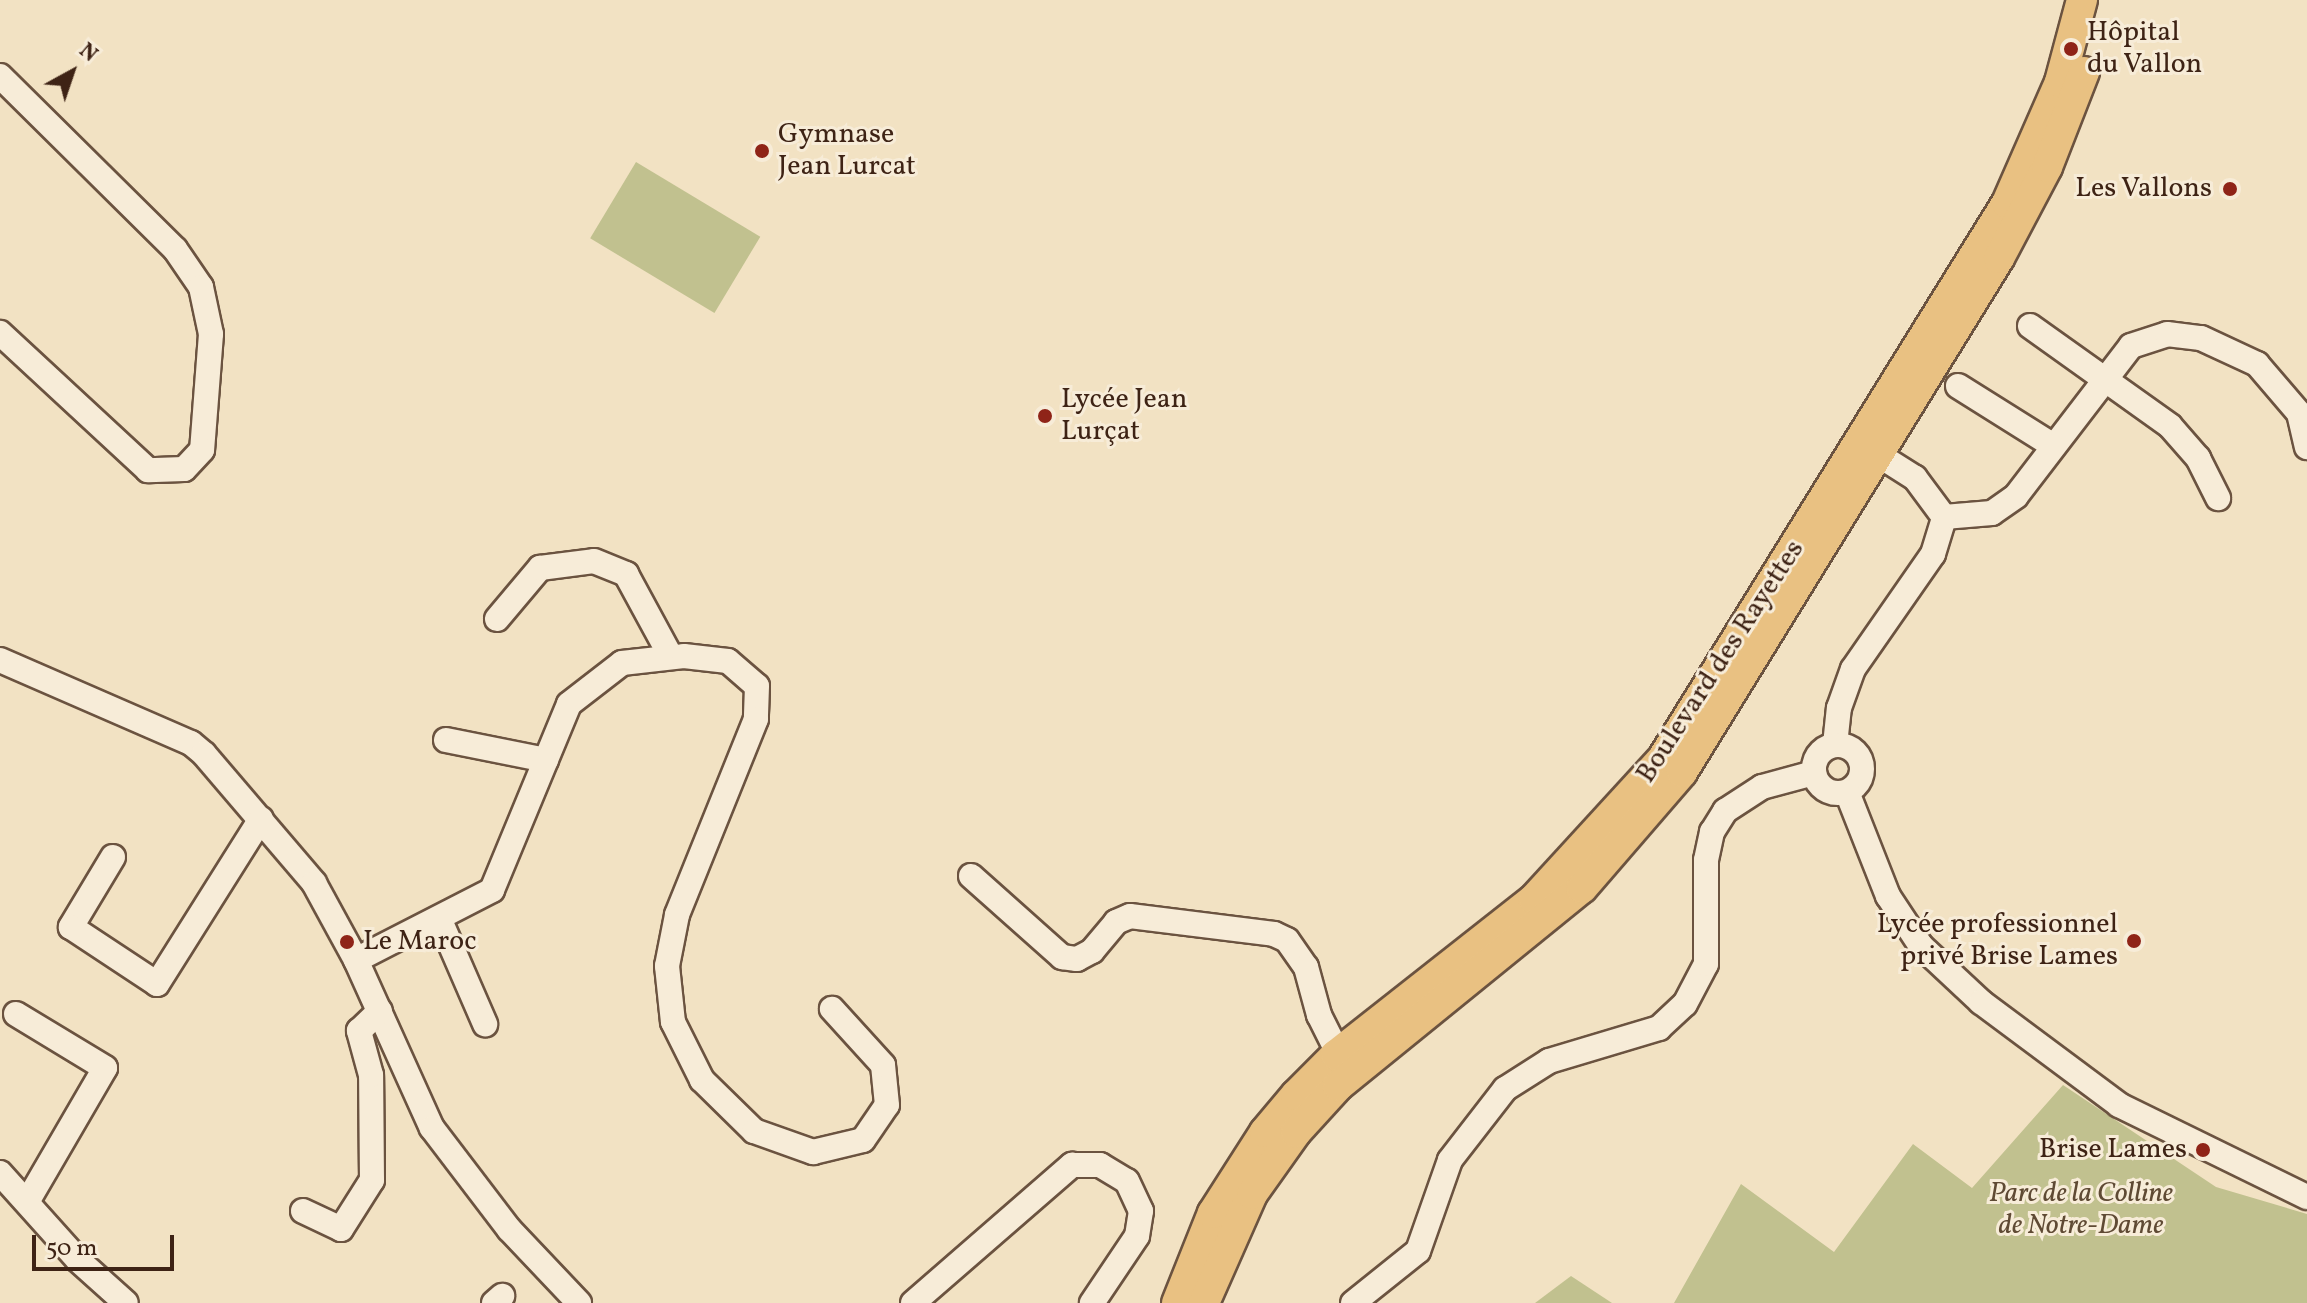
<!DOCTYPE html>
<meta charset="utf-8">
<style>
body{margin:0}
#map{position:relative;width:2307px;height:1303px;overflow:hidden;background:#f2e2c3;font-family:Vollkorn,serif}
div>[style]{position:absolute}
.green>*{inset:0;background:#c1c18f;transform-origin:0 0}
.roads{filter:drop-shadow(2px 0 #6b5340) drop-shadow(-2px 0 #6b5340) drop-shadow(0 2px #6b5340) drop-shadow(0 -2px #6b5340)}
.minor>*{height:24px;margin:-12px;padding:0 12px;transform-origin:12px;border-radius:12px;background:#f7ecd8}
.minor>.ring{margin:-12px;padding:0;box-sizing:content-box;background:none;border:24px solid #f7ecd8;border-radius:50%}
.major>*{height:30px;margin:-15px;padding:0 15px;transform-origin:15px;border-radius:15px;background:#e9c182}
.dots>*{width:22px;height:22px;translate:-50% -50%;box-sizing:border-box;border:4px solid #f7ecd8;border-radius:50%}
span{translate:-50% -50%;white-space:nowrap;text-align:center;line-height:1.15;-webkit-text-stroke:6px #f7ecd8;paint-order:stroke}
.poi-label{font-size:28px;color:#3e2315}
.left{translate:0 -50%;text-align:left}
.right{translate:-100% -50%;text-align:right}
.street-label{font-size:28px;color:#3e2315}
.park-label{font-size:28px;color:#5f4a34;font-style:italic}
.north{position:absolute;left:32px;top:32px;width:80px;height:80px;-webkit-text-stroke:6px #f7ecd8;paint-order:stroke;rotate:40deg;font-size:22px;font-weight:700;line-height:32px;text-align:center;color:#3e2315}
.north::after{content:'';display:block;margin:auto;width:28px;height:36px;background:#3e2315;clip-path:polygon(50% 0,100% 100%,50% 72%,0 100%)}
.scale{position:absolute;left:32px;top:1235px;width:142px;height:36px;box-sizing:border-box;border:4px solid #3e2315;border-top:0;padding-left:10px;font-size:24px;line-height:28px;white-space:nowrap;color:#3e2315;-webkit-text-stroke:6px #f7ecd8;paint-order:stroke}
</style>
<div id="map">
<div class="green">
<i style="left:636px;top:162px;width:145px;height:89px;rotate:31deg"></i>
<i style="clip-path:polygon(2063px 1085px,2216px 1187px,2307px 1214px,2307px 1303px,1674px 1303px,1741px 1184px,1834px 1252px,1913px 1144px,1972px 1188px)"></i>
<i style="clip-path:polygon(1571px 1276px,1612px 1303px,1535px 1303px)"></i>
</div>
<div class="roads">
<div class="minor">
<i style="left:0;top:76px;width:246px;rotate:44.7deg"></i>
<i style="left:175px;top:249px;width:46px;rotate:55.6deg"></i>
<i style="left:201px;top:287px;width:48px;rotate:78deg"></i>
<i style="left:211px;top:334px;width:116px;rotate:94.4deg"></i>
<i style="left:202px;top:450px;width:26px;rotate:133deg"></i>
<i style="left:184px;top:469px;width:36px;rotate:178deg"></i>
<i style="left:148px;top:470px;width:202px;rotate:-137.2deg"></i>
<i style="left:2030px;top:326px;width:172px;rotate:35.5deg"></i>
<i style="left:2170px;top:426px;width:43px;rotate:48.8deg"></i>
<i style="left:2198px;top:458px;width:45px;rotate:63.4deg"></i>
<i style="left:1958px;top:386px;width:111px;rotate:32.1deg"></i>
<i style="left:1944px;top:517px;width:48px;rotate:-4.8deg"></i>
<i style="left:1992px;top:513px;width:29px;rotate:-35deg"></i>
<i style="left:2016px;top:496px;width:189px;rotate:-52.5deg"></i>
<i style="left:2131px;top:346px;width:38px;rotate:-18deg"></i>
<i style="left:2167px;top:334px;width:34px;rotate:7deg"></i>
<i style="left:2201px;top:338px;width:62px;rotate:24.9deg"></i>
<i style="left:2257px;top:364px;width:65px;rotate:49.4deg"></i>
<i style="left:2299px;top:413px;width:35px;rotate:77deg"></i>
<i style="left:497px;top:619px;width:67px;rotate:-49.9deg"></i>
<i style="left:540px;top:568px;width:54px;rotate:-7.4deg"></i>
<i style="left:594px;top:561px;width:35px;rotate:22deg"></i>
<i style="left:626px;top:574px;width:94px;rotate:61.5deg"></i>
<i style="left:0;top:660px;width:208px;rotate:23.5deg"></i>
<i style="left:191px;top:743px;width:17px;rotate:40deg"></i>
<i style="left:204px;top:754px;width:170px;rotate:49.5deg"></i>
<i style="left:314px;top:883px;width:88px;rotate:61.4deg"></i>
<i style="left:356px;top:960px;width:184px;rotate:65.7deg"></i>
<i style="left:432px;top:1128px;width:127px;rotate:52.7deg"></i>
<i style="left:509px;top:1229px;width:102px;rotate:46.6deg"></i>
<i style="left:446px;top:740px;width:102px;rotate:11.3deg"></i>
<i style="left:1835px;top:745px;width:37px;rotate:-84deg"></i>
<i style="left:1839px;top:708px;width:41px;rotate:-70.3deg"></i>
<i style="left:1853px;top:669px;width:140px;rotate:-55.2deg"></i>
<i style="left:1933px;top:554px;width:39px;rotate:-73deg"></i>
<i style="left:1944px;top:517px;width:49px;rotate:-126.6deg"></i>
<i style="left:1915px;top:478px;width:62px;rotate:-147.6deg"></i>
<i class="ring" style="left:1814px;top:745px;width:24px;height:24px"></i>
<i style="left:1847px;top:792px;width:112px;rotate:68.5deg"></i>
<i style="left:1888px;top:896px;width:60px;rotate:56.6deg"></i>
<i style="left:1921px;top:946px;width:82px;rotate:43deg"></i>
<i style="left:1981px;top:1002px;width:172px;rotate:36.7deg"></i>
<i style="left:2119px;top:1105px;width:209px;rotate:26.1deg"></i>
<i style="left:113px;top:857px;width:82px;rotate:121deg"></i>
<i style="left:71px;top:927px;width:103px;rotate:33.5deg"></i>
<i style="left:157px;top:984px;width:195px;rotate:-57.8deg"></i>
<i style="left:971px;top:876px;width:122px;rotate:41.7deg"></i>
<i style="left:1062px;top:957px;width:15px;rotate:8deg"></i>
<i style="left:1077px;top:959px;width:17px;rotate:-28deg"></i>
<i style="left:1092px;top:951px;width:38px;rotate:-50deg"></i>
<i style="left:1116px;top:922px;width:15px;rotate:-23deg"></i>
<i style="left:1130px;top:916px;width:145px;rotate:7.1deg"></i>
<i style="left:1274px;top:934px;width:14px;rotate:25deg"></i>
<i style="left:1287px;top:940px;width:33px;rotate:55deg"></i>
<i style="left:1306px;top:967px;width:50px;rotate:74.8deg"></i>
<i style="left:1319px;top:1015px;width:60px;rotate:63.4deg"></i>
<i style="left:439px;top:918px;width:116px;rotate:66.5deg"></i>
<i style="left:356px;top:960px;width:153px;rotate:-27.2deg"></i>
<i style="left:492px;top:890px;width:201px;rotate:-67.5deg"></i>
<i style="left:569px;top:704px;width:67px;rotate:-37.7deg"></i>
<i style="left:622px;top:663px;width:62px;rotate:-6.4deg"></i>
<i style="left:684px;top:656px;width:44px;rotate:6.5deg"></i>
<i style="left:728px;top:661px;width:38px;rotate:41deg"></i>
<i style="left:757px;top:686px;width:33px;rotate:92deg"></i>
<i style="left:756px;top:719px;width:211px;rotate:112deg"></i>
<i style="left:677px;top:915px;width:52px;rotate:101.1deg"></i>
<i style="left:667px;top:966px;width:56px;rotate:83.9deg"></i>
<i style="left:673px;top:1022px;width:65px;rotate:63.4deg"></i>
<i style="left:702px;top:1080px;width:73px;rotate:44.4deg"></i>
<i style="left:754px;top:1131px;width:63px;rotate:19.6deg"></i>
<i style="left:813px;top:1152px;width:51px;rotate:-13.5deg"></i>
<i style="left:863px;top:1140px;width:42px;rotate:-55.6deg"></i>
<i style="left:887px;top:1105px;width:40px;rotate:-95.7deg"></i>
<i style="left:883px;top:1065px;width:76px;rotate:-132.3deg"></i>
<i style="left:16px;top:1014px;width:104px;rotate:31.2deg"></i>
<i style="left:105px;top:1068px;width:155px;rotate:120.2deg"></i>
<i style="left:0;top:1173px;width:117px;rotate:48.1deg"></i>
<i style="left:78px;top:1260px;width:64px;rotate:41.9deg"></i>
<i style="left:303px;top:1211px;width:42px;rotate:25.3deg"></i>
<i style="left:341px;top:1229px;width:58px;rotate:-57.7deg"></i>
<i style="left:372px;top:1180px;width:105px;rotate:-90.5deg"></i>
<i style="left:371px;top:1075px;width:46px;rotate:-105.3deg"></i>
<i style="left:359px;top:1031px;width:29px;rotate:-44deg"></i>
<i style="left:494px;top:1303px;width:11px;rotate:-41deg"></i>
<i style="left:913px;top:1303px;width:211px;rotate:-41deg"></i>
<i style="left:1072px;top:1165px;width:28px"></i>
<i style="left:1100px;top:1165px;width:31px;rotate:31deg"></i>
<i style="left:1127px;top:1181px;width:33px;rotate:65deg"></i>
<i style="left:1141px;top:1211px;width:25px;rotate:99deg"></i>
<i style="left:1137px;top:1236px;width:81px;rotate:123.9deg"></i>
<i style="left:1353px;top:1303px;width:83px;rotate:-38.7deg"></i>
<i style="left:1418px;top:1251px;width:96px;rotate:-70.6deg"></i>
<i style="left:1450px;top:1160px;width:90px;rotate:-52.2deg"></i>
<i style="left:1505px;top:1089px;width:52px;rotate:-32.5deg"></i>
<i style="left:1549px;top:1061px;width:115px;rotate:-16.7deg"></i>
<i style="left:1659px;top:1028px;width:35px;rotate:-43deg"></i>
<i style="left:1685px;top:1004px;width:45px;rotate:-62.3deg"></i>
<i style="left:1706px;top:964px;width:104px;rotate:-90deg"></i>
<i style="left:1706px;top:860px;width:29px;rotate:-78deg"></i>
<i style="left:1712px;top:832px;width:25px;rotate:-58deg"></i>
<i style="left:1725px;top:811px;width:44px;rotate:-33deg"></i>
<i style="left:1762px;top:787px;width:54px;rotate:-15.1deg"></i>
</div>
<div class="major">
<i style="left:1177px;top:1303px;width:97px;rotate:-68.2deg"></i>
<i style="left:1213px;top:1213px;width:96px;rotate:-57.3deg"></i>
<i style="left:1265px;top:1132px;width:48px;rotate:-50deg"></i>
<i style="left:1296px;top:1095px;width:57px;rotate:-45deg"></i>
<i style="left:1336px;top:1055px;width:252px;rotate:-38.2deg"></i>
<i style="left:1534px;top:899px;width:191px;rotate:-47.5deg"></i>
<i style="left:1663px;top:758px;width:653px;rotate:-58.21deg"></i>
<i style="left:2007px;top:203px;width:132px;rotate:-66.3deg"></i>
<i style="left:2060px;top:82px;width:85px;rotate:-75deg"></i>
<i style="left:1204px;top:1303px;width:119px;rotate:-66.2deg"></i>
<i style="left:1252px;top:1194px;width:76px;rotate:-54.6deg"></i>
<i style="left:1296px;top:1132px;width:62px;rotate:-47.6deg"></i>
<i style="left:1338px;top:1086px;width:314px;rotate:-39.1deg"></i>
<i style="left:1582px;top:888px;width:153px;rotate:-49.2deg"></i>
<i style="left:1682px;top:772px;width:604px;rotate:-58.34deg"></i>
<i style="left:1999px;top:258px;width:103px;rotate:-62.2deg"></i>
<i style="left:2047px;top:167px;width:102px;rotate:-68.7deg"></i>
</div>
</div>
<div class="dots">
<i style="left:2071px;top:49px;background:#8f2418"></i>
<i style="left:762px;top:151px;background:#8f2418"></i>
<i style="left:2230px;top:189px;background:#8f2418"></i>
<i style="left:1045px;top:416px;background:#8f2418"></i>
<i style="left:2134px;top:941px;background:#8f2418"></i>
<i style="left:347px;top:942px;background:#8f2418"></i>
<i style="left:2203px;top:1150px;background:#8f2418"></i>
</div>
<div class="poi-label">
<span class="left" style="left:2087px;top:49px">Hôpital<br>du Vallon</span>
<span class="left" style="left:778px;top:151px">Gymnase<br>Jean Lurcat</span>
<span class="right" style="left:2212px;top:189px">Les Vallons</span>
<span class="left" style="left:1061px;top:416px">Lycée Jean<br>Lurçat</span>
<span class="right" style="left:2118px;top:941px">Lycée professionnel<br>privé Brise Lames</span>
<span class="left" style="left:363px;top:942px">Le Maroc</span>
<span class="right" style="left:2187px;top:1150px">Brise Lames</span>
</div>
<div class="street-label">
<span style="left:1721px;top:662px;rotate:-57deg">Boulevard des Rayettes</span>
</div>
<div class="park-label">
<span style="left:2081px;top:1210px">Parc de la Colline<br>de Notre-Dame</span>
</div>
<div class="north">N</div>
<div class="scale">50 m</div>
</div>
